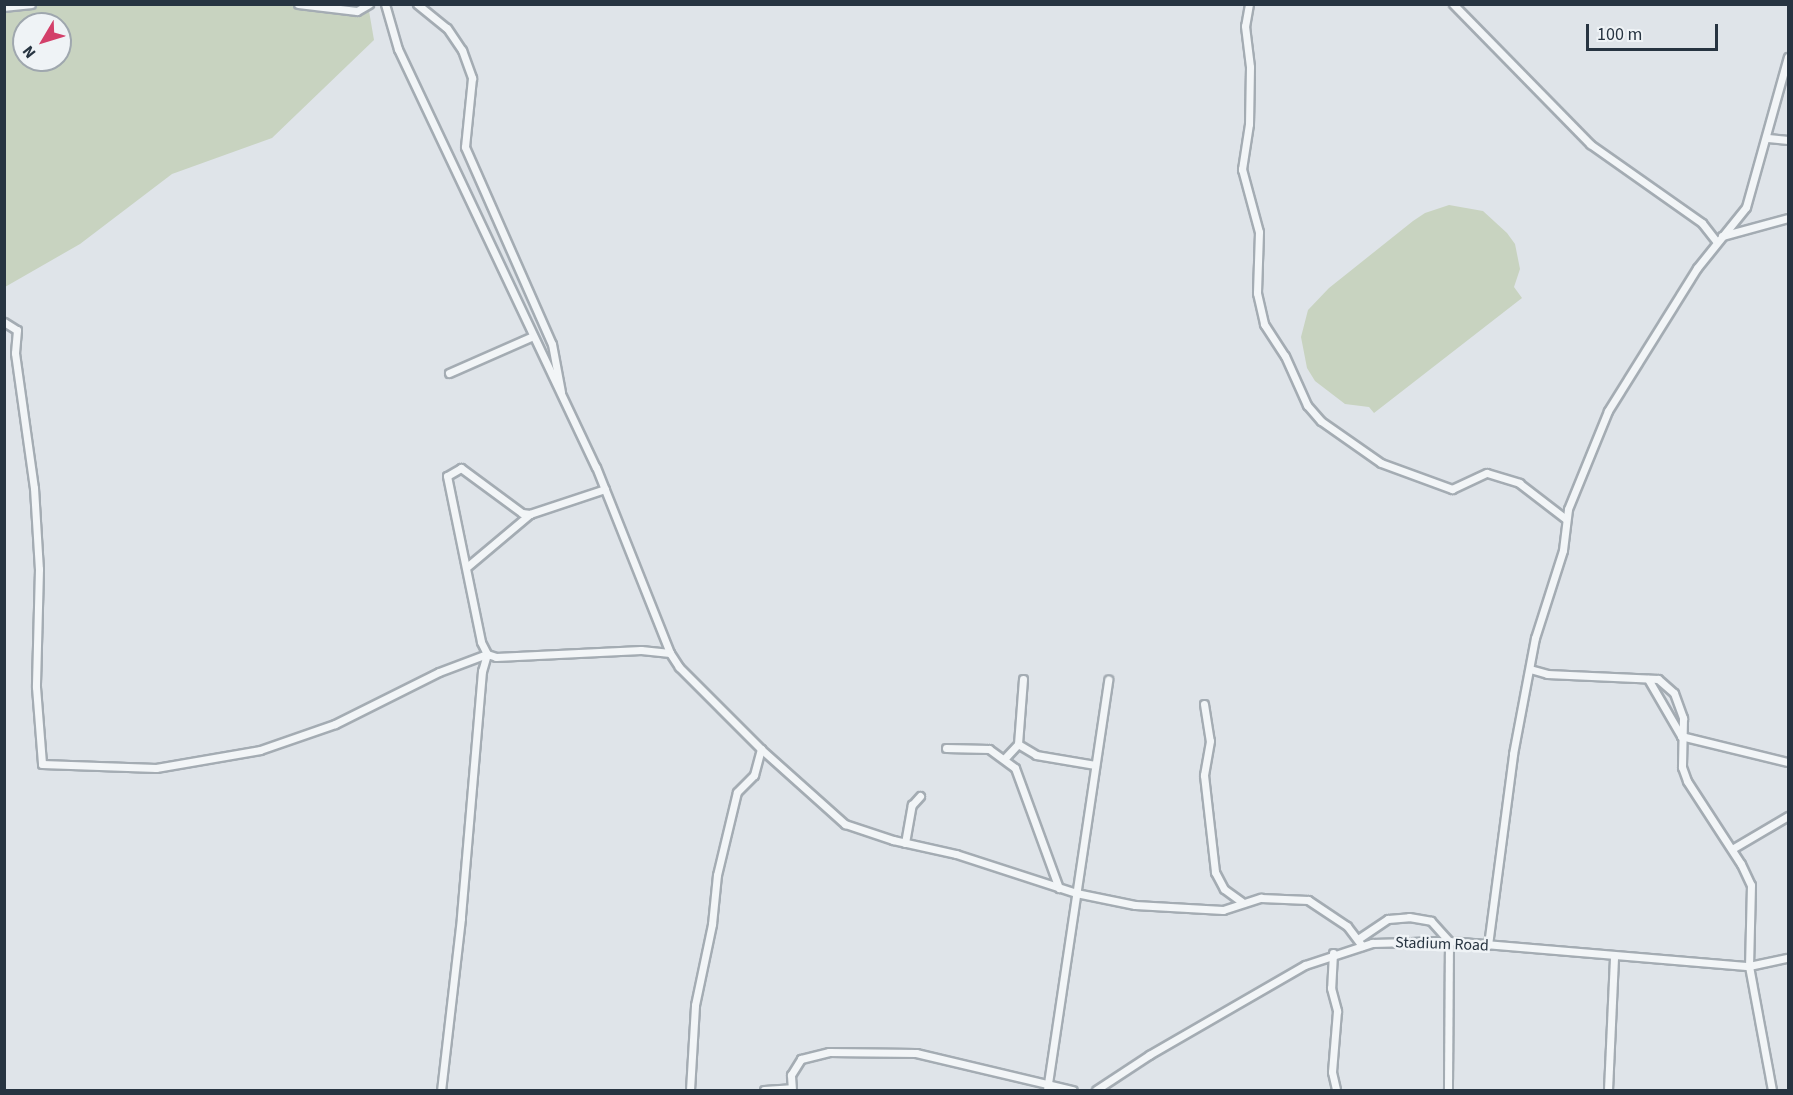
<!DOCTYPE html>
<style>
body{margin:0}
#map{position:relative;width:1793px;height:1095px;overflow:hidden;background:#dfe4e9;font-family:"Source Sans 3",sans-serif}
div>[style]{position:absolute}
.green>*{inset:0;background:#c8d3c0}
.roads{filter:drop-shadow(2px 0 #a4acb3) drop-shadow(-2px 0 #a4acb3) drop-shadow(0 2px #a4acb3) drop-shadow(0 -2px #a4acb3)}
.minor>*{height:7px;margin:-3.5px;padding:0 3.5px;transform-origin:3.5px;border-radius:3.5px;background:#f2f5f7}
span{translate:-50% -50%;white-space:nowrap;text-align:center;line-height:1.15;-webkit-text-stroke:5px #eff3f6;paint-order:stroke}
.street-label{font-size:16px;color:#273441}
.frame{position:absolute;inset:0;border:6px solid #273441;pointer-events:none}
.north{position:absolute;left:12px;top:12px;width:60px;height:60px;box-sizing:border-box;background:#eff3f6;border:2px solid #9fa7ae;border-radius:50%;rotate:232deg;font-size:16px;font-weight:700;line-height:24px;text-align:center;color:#273441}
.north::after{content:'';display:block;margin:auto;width:21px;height:27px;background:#d3406a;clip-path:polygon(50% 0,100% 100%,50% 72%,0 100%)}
.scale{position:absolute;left:1586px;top:24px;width:132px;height:27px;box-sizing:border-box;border:3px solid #273441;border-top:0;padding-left:8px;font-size:18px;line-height:21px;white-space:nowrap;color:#273441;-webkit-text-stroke:4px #eff3f6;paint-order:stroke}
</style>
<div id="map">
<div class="green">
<i style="clip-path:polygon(evenodd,5px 5px,368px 5px,374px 40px,272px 138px,172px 174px,80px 244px,5px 287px,5px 5px,24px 24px,60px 24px,60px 60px,24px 60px,24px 24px)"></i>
<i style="clip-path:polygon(1449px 205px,1483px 211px,1507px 233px,1515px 244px,1520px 269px,1514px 287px,1522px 298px,1374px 413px,1369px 407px,1345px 404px,1315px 381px,1307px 368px,1301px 337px,1308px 310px,1329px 288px,1413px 221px,1425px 213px)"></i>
</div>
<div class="roads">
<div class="minor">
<i style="left:298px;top:4px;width:59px;rotate:6.8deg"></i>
<i style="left:357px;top:11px;width:14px;rotate:-30deg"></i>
<i style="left:385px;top:4px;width:47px;rotate:73.9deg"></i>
<i style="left:398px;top:49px;width:463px;rotate:64.7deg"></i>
<i style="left:596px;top:467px;width:200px;rotate:68.3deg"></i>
<i style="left:670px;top:653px;width:17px;rotate:57deg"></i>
<i style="left:679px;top:667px;width:116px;rotate:45deg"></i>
<i style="left:761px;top:749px;width:113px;rotate:41.8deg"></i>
<i style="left:845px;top:824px;width:51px;rotate:18.4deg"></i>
<i style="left:893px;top:840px;width:65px;rotate:12.5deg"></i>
<i style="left:956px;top:854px;width:126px;rotate:18deg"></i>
<i style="left:1076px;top:893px;width:60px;rotate:11.5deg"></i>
<i style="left:1135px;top:905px;width:88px;rotate:3.3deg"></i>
<i style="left:1223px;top:910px;width:40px;rotate:-18deg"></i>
<i style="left:1261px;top:898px;width:47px;rotate:2.4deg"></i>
<i style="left:1308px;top:900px;width:47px;rotate:33.7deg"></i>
<i style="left:1347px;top:926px;width:25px;rotate:53deg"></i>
<i style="left:417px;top:4px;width:38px;rotate:39deg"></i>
<i style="left:447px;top:28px;width:27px;rotate:56deg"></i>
<i style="left:462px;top:50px;width:30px;rotate:70deg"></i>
<i style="left:472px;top:78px;width:69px;rotate:95.8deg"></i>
<i style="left:465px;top:147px;width:215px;rotate:66.2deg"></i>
<i style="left:552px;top:344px;width:49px;rotate:79.4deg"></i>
<i style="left:1249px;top:4px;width:22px;rotate:100deg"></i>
<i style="left:1245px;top:26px;width:41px;rotate:83deg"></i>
<i style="left:1250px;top:67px;width:57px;rotate:91deg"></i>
<i style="left:1249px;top:124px;width:46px;rotate:98.8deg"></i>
<i style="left:1242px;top:169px;width:65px;rotate:74.9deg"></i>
<i style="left:1259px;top:232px;width:61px;rotate:91.9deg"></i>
<i style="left:1257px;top:293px;width:32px;rotate:77deg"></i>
<i style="left:1264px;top:324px;width:38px;rotate:57deg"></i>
<i style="left:1285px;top:356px;width:54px;rotate:65.8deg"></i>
<i style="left:1307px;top:405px;width:21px;rotate:49deg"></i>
<i style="left:1321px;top:421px;width:73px;rotate:35deg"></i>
<i style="left:1381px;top:463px;width:76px;rotate:20.1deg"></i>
<i style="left:1452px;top:489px;width:38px;rotate:-25deg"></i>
<i style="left:1487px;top:473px;width:34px;rotate:17deg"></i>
<i style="left:1519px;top:483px;width:59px;rotate:37.5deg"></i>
<i style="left:1453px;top:4px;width:196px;rotate:45.6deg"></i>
<i style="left:1590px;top:144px;width:137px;rotate:35.2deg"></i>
<i style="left:1702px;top:223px;width:23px;rotate:52deg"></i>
<i style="left:4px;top:7px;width:27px;rotate:-6deg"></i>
<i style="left:1768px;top:138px;width:20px;rotate:6deg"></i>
<i style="left:1722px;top:236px;width:68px;rotate:-15.3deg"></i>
<i style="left:4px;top:322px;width:15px;rotate:32deg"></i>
<i style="left:17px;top:330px;width:23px;rotate:95deg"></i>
<i style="left:15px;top:353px;width:136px;rotate:82deg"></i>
<i style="left:34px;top:488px;width:81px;rotate:86.5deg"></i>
<i style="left:39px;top:569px;width:118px;rotate:91.5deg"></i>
<i style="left:36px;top:687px;width:77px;rotate:85.5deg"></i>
<i style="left:42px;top:764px;width:114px;rotate:2deg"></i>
<i style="left:156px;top:768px;width:106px;rotate:-9.8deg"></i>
<i style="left:260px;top:750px;width:79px;rotate:-19.1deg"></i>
<i style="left:335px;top:724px;width:116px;rotate:-26.6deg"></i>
<i style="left:439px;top:672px;width:51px;rotate:-20.6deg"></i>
<i style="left:487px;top:654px;width:18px;rotate:106deg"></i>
<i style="left:482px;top:671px;width:248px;rotate:94.9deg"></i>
<i style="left:461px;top:918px;width:173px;rotate:96.6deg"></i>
<i style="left:449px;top:373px;width:90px;rotate:-23.7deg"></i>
<i style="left:605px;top:489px;width:79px;rotate:161.6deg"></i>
<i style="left:530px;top:514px;width:8px;rotate:-173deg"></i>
<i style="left:522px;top:513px;width:76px;rotate:-143.6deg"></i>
<i style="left:461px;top:468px;width:16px;rotate:150deg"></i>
<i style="left:447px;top:476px;width:169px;rotate:78.4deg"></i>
<i style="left:481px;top:642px;width:13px;rotate:63deg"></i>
<i style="left:487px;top:654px;width:9px;rotate:18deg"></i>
<i style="left:496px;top:657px;width:145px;rotate:-2.8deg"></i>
<i style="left:641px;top:650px;width:29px;rotate:6deg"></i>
<i style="left:468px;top:566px;width:81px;rotate:-40deg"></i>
<i style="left:1530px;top:669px;width:18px;rotate:16deg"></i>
<i style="left:1547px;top:674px;width:111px;rotate:2.6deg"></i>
<i style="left:1658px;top:679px;width:21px;rotate:41deg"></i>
<i style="left:1674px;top:693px;width:27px;rotate:70deg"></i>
<i style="left:1683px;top:718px;width:49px;rotate:91.2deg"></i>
<i style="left:1682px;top:767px;width:15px;rotate:70deg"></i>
<i style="left:1687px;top:781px;width:99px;rotate:57deg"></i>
<i style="left:1741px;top:864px;width:23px;rotate:65deg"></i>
<i style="left:1751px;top:885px;width:81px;rotate:91.4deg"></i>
<i style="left:1749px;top:966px;width:126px;rotate:79.5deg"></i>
<i style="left:1023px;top:679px;width:65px;rotate:94.4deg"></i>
<i style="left:1018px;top:744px;width:21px;rotate:31deg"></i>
<i style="left:1036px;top:755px;width:60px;rotate:9.6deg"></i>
<i style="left:1648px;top:679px;width:66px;rotate:59.9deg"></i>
<i style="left:1681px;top:736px;width:110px;rotate:13.7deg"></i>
<i style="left:1204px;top:704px;width:37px;rotate:81deg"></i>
<i style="left:1210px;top:741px;width:35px;rotate:100deg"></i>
<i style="left:1204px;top:775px;width:98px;rotate:83.5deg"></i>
<i style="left:1215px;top:872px;width:19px;rotate:62deg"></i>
<i style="left:1224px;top:889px;width:22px;rotate:36deg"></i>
<i style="left:946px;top:748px;width:43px;rotate:1.3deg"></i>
<i style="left:989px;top:749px;width:32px;rotate:36deg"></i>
<i style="left:1015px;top:768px;width:128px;rotate:69.9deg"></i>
<i style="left:1005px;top:758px;width:19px;rotate:-47deg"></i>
<i style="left:905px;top:843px;width:39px;rotate:-80deg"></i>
<i style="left:912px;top:805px;width:12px;rotate:-48deg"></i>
<i style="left:1732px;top:849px;width:65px;rotate:-30.5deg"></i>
<i style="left:1358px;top:939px;width:36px;rotate:-34deg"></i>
<i style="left:1388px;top:919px;width:21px;rotate:-5deg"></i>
<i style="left:1409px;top:917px;width:22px;rotate:10deg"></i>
<i style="left:1431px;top:921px;width:27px;rotate:48deg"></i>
<i style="left:1449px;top:941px;width:149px;rotate:90.4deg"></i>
<i style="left:1488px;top:945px;width:193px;rotate:-82.5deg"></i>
<i style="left:1513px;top:754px;width:118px;rotate:-79.3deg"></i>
<i style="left:1535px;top:638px;width:92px;rotate:-72.3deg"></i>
<i style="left:1563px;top:550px;width:41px;rotate:-83deg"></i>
<i style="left:1568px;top:509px;width:106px;rotate:-67.8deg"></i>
<i style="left:1608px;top:411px;width:168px;rotate:-58.1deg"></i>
<i style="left:1697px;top:268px;width:78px;rotate:-51.2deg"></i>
<i style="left:1746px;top:207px;width:156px;rotate:-74.4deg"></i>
<i style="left:1333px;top:953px;width:35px;rotate:93deg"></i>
<i style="left:1331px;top:988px;width:24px;rotate:75deg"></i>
<i style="left:1337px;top:1011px;width:61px;rotate:94.7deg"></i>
<i style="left:1332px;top:1072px;width:18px;rotate:77deg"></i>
<i style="left:690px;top:1090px;width:85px;rotate:-86.6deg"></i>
<i style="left:695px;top:1005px;width:83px;rotate:-78.1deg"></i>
<i style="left:712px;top:924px;width:49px;rotate:-84.2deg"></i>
<i style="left:717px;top:875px;width:85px;rotate:-76.5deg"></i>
<i style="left:737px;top:792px;width:24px;rotate:-45deg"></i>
<i style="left:754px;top:775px;width:27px;rotate:-75deg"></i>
<i style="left:764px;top:1090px;width:27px;rotate:-4deg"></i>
<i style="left:792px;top:1090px;width:15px;rotate:-94deg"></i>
<i style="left:791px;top:1075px;width:19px;rotate:-58deg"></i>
<i style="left:801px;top:1059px;width:29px;rotate:-14deg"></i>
<i style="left:829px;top:1052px;width:87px;rotate:0.7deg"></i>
<i style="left:916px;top:1053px;width:161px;rotate:13.3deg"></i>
<i style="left:1047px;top:1090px;width:415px;rotate:-81.5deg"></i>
<i style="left:1096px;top:1090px;width:64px;rotate:-33.4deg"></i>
<i style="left:1149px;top:1055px;width:180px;rotate:-30deg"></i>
<i style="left:1305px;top:965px;width:71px;rotate:-18.2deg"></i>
<i style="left:1372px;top:943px;width:77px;rotate:-1.5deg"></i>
<i style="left:1449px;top:941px;width:301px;rotate:4.8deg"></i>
<i style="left:1749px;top:966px;width:40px;rotate:-12deg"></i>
<i style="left:1608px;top:1090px;width:134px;rotate:-87.4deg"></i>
</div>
</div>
<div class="street-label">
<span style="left:1442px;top:944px;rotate:2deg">Stadium Road</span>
</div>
<div class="frame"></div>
<div class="north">N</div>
<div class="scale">100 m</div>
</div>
